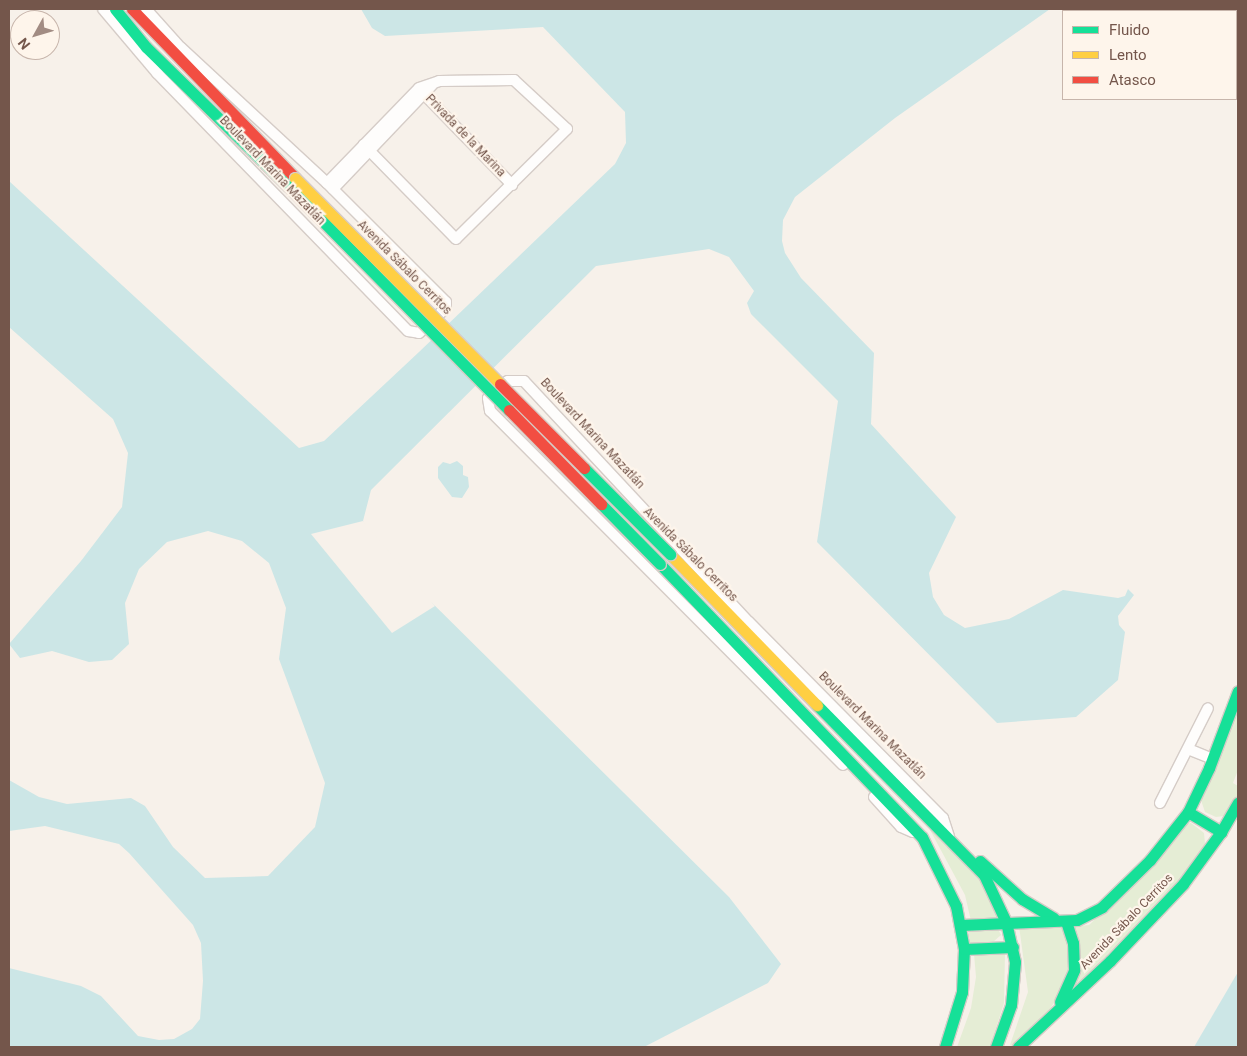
<!DOCTYPE html>
<meta charset="utf-8">
<style>
body{margin:0}
#map{position:relative;width:1247px;height:1056px;overflow:hidden;background:#f7f1ea;font-family:Roboto,sans-serif}
div>[style]{position:absolute}
.green>*{inset:0;background:#e5edd5}
.water>*{inset:0;background:#cce6e6}
.pier>*{inset:0;background:#f7f1ea}
.roads{filter:drop-shadow(1px 0 #d5ccc7) drop-shadow(-1px 0 #d5ccc7) drop-shadow(0 1px #d5ccc7) drop-shadow(0 -1px #d5ccc7)}
.street>*{height:10px;margin:-5px;padding:0 5px;transform-origin:5px;border-radius:5px;background:#fefdfc}
.fast>*{height:11px;margin:-5.5px;padding:0 5.5px;transform-origin:5.5px;border-radius:5.5px;background:#16e098}
.slow>*{height:11px;margin:-5.5px;padding:0 5.5px;transform-origin:5.5px;border-radius:5.5px;background:#ffcf43}
.jam>*{height:11px;margin:-5.5px;padding:0 5.5px;transform-origin:5.5px;border-radius:5.5px;background:#f24e42}
.bridges{filter:drop-shadow(1px 0 #d6ccc6) drop-shadow(-1px 0 #d6ccc6) drop-shadow(0 1px #d6ccc6) drop-shadow(0 -1px #d6ccc6)}
.fast-bridge>*{height:11px;margin:-5.5px;padding:0 5.5px;transform-origin:5.5px;border-radius:5.5px;background:#16e098}
.slow-bridge>*{height:11px;margin:-5.5px;padding:0 5.5px;transform-origin:5.5px;border-radius:5.5px;background:#ffcf43}
.jam-bridge>*{height:11px;margin:-5.5px;padding:0 5.5px;transform-origin:5.5px;border-radius:5.5px;background:#f24e42}
span{translate:-50% -50%;white-space:nowrap;text-align:center;line-height:1.15;-webkit-text-stroke:4.5px #fef5eb;paint-order:stroke}
.street-label{font-size:12px;color:#74564b}
.frame{position:absolute;inset:0;border:10px solid #74564b;pointer-events:none}
.legend{position:absolute;left:1062px;top:10px;width:175px;height:90px;box-sizing:border-box;background:#fef5eb;border:1px solid #c7b5ab;margin:0;padding:6px 9px;list-style:none;font-size:15px;color:#74564b}
.legend li{display:flex;align-items:center;gap:10px;height:25px}
.legend b{width:25px;border:1px solid #c7b5ab}
.north{position:absolute;left:10px;top:10px;width:50px;height:50px;box-sizing:border-box;background:#fef5eb;border:1px solid #c7b5ab;border-radius:50%;rotate:231deg;font-size:14px;font-weight:700;line-height:20px;text-align:center;color:#74564b}
.north::after{content:'';display:block;margin:auto;width:18px;height:22px;background:#a28c83;clip-path:polygon(50% 0,100% 100%,50% 72%,0 100%)}
</style>
<div id="map">
<div class="green">
<i style="clip-path:polygon(1238px 701px,1238px 770px,1233px 783px,1238px 786px,1238px 795px,1224px 816px,1216px 817px,1205px 812px,1201px 800px)"></i>
<i style="clip-path:polygon(1191px 823px,1204px 833px,1205px 844px,1176px 885px,1068px 995px,1071px 927px,1089px 925px,1117px 898px,1184px 824px)"></i>
<i style="clip-path:polygon(929px 828px,978px 873px,1000px 917px,971px 921px,965px 895px)"></i>
<i style="clip-path:polygon(1019px 926px,1066px 928px,1070px 979px,1043px 1019px,1013px 1047px,1010px 1045px,1028px 992px)"></i>
<i style="clip-path:polygon(968px 929px,998px 929px,1001px 935px,993px 942px,970px 943px)"></i>
<i style="clip-path:polygon(1005px 953px,1004px 1003px,990px 1047px,957px 1047px,971px 1008px,976px 977px,974px 954px)"></i>
</div>
<div class="water">
<i style="clip-path:polygon(361px 9px,1050px 9px,895px 118px,795px 197px,783px 220px,782px 241px,785px 253px,801px 278px,874px 353px,871px 424px,956px 517px,929px 573px,933px 597px,944px 615px,965px 628px,1009px 619px,1063px 590px,1118px 598px,1125px 596px,1128px 589px,1134px 595px,1118px 616px,1119px 625px,1125px 632px,1118px 680px,1076px 717px,997px 723px,817px 542px,838px 401px,751px 314px,747px 303px,754px 291px,729px 257px,709px 249px,596px 266px,371px 490px,363px 521px,378px 546px,413px 584px,729px 897px,781px 964px,768px 983px,644px 1047px,9px 1047px,9px 968px,81px 986px,101px 996px,138px 1036px,159px 1040px,174px 1039px,192px 1029px,200px 1019px,203px 981px,201px 943px,193px 925px,129px 853px,119px 844px,45px 826px,9px 831px,9px 780px,39px 797px,67px 804px,131px 798px,145px 806px,173px 847px,205px 878px,268px 876px,315px 827px,325px 783px,279px 659px,286px 608px,269px 563px,242px 541px,208px 531px,167px 542px,139px 569px,125px 603px,129px 644px,112px 660px,89px 662px,52px 651px,20px 658px,9px 644px,81px 561px,122px 507px,128px 453px,113px 419px,9px 327px,9px 181px,299px 448px,324px 441px,419px 352px,615px 164px,626px 143px,625px 112px,543px 27px,385px 36px,372px 28px)"></i>
<i style="clip-path:polygon(457px 461px,463px 466px,463px 475px,468px 477px,469px 487px,462px 498px,452px 497px,438px 478px,438px 467px,443px 462px,450px 464px)"></i>
<i style="clip-path:polygon(1238px 972px,1238px 1047px,1194px 1047px)"></i>
</div>
<div class="pier">
<i style="clip-path:polygon(363px 521px,435px 606px,392px 633px,311px 534px)"></i>
</div>
<div class="roads">
<div class="street">
<i style="left:103px;top:9px;width:84px;rotate:49.8deg"></i>
<i style="left:157px;top:73px;width:360px;rotate:45.8deg"></i>
<i style="left:408px;top:331px;width:11px;rotate:10deg"></i>
<i style="left:419px;top:333px;width:37px;rotate:-43deg"></i>
<i style="left:446px;top:308px;width:6px;rotate:-90deg"></i>
<i style="left:446px;top:302px;width:168px;rotate:-135deg"></i>
<i style="left:327px;top:183px;width:199px;rotate:-137.2deg"></i>
<i style="left:181px;top:48px;width:52px;rotate:-131.9deg"></i>
<i style="left:421px;top:91px;width:131px;rotate:45.9deg"></i>
<i style="left:327px;top:183px;width:132px;rotate:-45.9deg"></i>
<i style="left:419px;top:88px;width:21px;rotate:-19deg"></i>
<i style="left:439px;top:81px;width:75px;rotate:-0.8deg"></i>
<i style="left:514px;top:80px;width:72px;rotate:42.8deg"></i>
<i style="left:567px;top:129px;width:156px;rotate:135.3deg"></i>
<i style="left:456px;top:239px;width:132px;rotate:-134.4deg"></i>
<i style="left:333px;top:189px;width:144px;rotate:-46.4deg"></i>
<i style="left:1188px;top:749px;width:27px;rotate:22deg"></i>
<i style="left:843px;top:765px;width:500px;rotate:-134.9deg"></i>
<i style="left:490px;top:411px;width:13px;rotate:-99deg"></i>
<i style="left:488px;top:398px;width:11px;rotate:-52deg"></i>
<i style="left:495px;top:389px;width:15px;rotate:-32deg"></i>
<i style="left:508px;top:381px;width:16px"></i>
<i style="left:524px;top:381px;width:330px;rotate:47deg"></i>
<i style="left:749px;top:622px;width:276px;rotate:45.3deg"></i>
<i style="left:943px;top:818px;width:19px;rotate:72deg"></i>
<i style="left:874px;top:797px;width:40px;rotate:48deg"></i>
<i style="left:901px;top:827px;width:13px;rotate:23deg"></i>
<i style="left:1160px;top:803px;width:106px;rotate:-63.2deg"></i>
</div>
<div class="fast">
<i style="left:115px;top:9px;width:49px;rotate:50.8deg"></i>
<i style="left:146px;top:47px;width:199px;rotate:44.4deg"></i>
<i style="left:660px;top:564px;width:378px;rotate:46.2deg"></i>
<i style="left:922px;top:837px;width:77px;rotate:63.8deg"></i>
<i style="left:956px;top:906px;width:44px;rotate:79.5deg"></i>
<i style="left:964px;top:949px;width:43px;rotate:92.7deg"></i>
<i style="left:962px;top:992px;width:58px;rotate:107.2deg"></i>
<i style="left:817px;top:705px;width:238px;rotate:45.5deg"></i>
<i style="left:984px;top:875px;width:52px;rotate:64.9deg"></i>
<i style="left:1006px;top:922px;width:41px;rotate:77.3deg"></i>
<i style="left:1015px;top:962px;width:43px;rotate:95.3deg"></i>
<i style="left:1011px;top:1005px;width:45px;rotate:109.7deg"></i>
<i style="left:1188px;top:812px;width:39px;rotate:31deg"></i>
<i style="left:980px;top:861px;width:57px;rotate:42.1deg"></i>
<i style="left:1022px;top:899px;width:37px;rotate:31deg"></i>
<i style="left:961px;top:925px;width:116px;rotate:-2.5deg"></i>
<i style="left:1077px;top:920px;width:28px;rotate:-27deg"></i>
<i style="left:1102px;top:907px;width:67px;rotate:-44.4deg"></i>
<i style="left:1150px;top:860px;width:61px;rotate:-51.6deg"></i>
<i style="left:1188px;top:812px;width:49px;rotate:-64.5deg"></i>
<i style="left:1209px;top:768px;width:82px;rotate:-69.4deg"></i>
<i style="left:964px;top:949px;width:49px;rotate:-2.3deg"></i>
<i style="left:1060px;top:1002px;width:35px;rotate:-66deg"></i>
<i style="left:1074px;top:970px;width:27px;rotate:-92deg"></i>
<i style="left:1073px;top:943px;width:23px;rotate:-108deg"></i>
<i style="left:1018px;top:1047px;width:126px;rotate:-43.1deg"></i>
<i style="left:1110px;top:961px;width:106px;rotate:-46.5deg"></i>
<i style="left:1183px;top:884px;width:64px;rotate:-53.8deg"></i>
<i style="left:1221px;top:832px;width:34px;rotate:-60deg"></i>
</div>
<div class="slow">
<i style="left:670px;top:554px;width:211px;rotate:45.8deg"></i>
</div>
<div class="jam">
<i style="left:132px;top:9px;width:235px;rotate:46deg"></i>
</div>
</div>
<div class="bridges">
<div class="fast-bridge">
<i style="left:288px;top:186px;width:315px;rotate:45.4deg"></i>
<i style="left:584px;top:468px;width:122px;rotate:45deg"></i>
<i style="left:601px;top:504px;width:84px;rotate:45.5deg"></i>
</div>
<div class="slow-bridge">
<i style="left:295px;top:178px;width:291px;rotate:45.1deg"></i>
</div>
<div class="jam-bridge">
<i style="left:500px;top:384px;width:119px;rotate:45deg"></i>
<i style="left:509px;top:410px;width:132px;rotate:45.6deg"></i>
</div>
</div>
<div class="street-label">
<span style="left:465px;top:136px;rotate:46deg">Privada de la Marina</span>
<span style="left:272px;top:171px;rotate:46deg">Boulevard Marina Mazatlán</span>
<span style="left:404px;top:268px;rotate:45deg">Avenida Sábalo Cerritos</span>
<span style="left:592px;top:434px;rotate:47deg">Boulevard Marina Mazatlán</span>
<span style="left:690px;top:555px;rotate:45deg">Avenida Sábalo Cerritos</span>
<span style="left:872px;top:726px;rotate:45deg">Boulevard Marina Mazatlán</span>
<span style="left:1127px;top:922px;rotate:-46deg">Avenida Sábalo Cerritos</span>
</div>
<div class="frame"></div>
<ul class="legend">
<li><b style="height:6px;background:#16e098"></b>Fluido</li>
<li><b style="height:6px;background:#ffcf43"></b>Lento</li>
<li><b style="height:6px;background:#f24e42"></b>Atasco</li>
</ul>
<div class="north">N</div>
</div>
